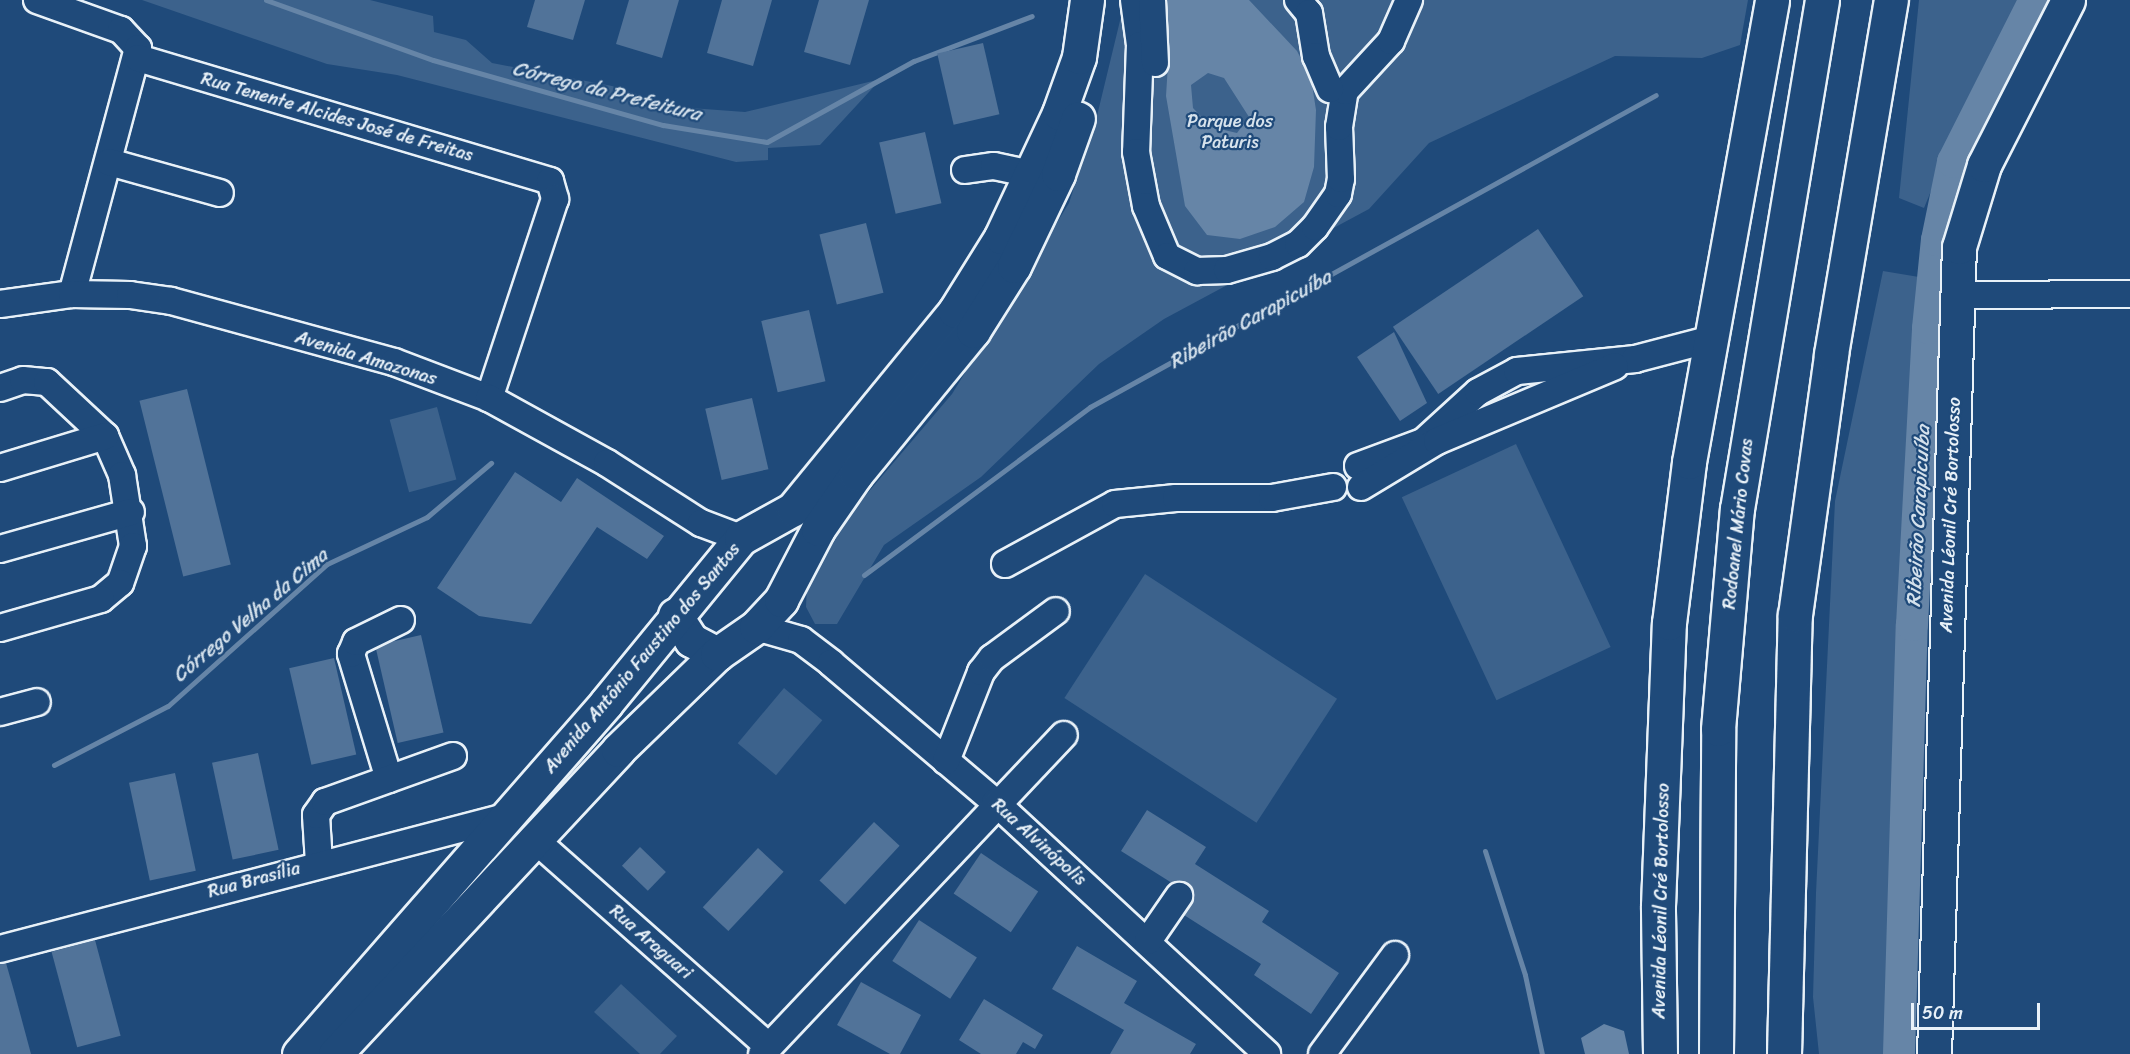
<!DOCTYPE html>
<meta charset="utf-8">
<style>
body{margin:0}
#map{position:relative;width:2130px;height:1054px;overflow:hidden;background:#1f4a7a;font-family:Sriracha,sans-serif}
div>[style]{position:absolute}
.green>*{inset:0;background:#3c628c;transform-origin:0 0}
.water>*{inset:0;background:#6685a7}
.stream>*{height:5px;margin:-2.5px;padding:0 2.5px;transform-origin:2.5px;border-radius:2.5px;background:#6685a7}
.river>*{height:32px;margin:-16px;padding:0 16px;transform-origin:16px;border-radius:16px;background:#6685a7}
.building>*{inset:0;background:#517399;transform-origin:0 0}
.roads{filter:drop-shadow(2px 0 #e8f1f8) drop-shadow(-2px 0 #e8f1f8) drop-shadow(0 2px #e8f1f8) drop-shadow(0 -2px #e8f1f8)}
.minor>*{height:26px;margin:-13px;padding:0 13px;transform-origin:13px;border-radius:13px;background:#1f4a7a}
.major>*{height:33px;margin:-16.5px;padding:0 16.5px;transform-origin:16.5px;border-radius:16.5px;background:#1f4a7a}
.highway>*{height:33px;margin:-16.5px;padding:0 16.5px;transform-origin:16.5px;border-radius:16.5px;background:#1f4a7a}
span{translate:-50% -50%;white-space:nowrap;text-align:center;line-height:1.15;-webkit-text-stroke:4.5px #1f4a7a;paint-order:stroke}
.street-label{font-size:18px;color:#e8f1f8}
.park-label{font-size:18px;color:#d7e3ed}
.water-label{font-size:20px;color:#d4e1ec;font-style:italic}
.scale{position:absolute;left:1911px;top:1003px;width:129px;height:27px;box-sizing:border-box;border:3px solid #e8f1f8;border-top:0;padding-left:8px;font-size:18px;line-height:21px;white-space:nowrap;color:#e8f1f8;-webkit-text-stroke:4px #1f4a7a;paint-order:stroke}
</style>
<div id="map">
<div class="green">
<i style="clip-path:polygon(142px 0,370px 0,433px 16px,434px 32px,466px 40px,492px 63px,612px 86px,677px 107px,745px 112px,881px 79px,820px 145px,768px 148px,768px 160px,736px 162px,397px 75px,327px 64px)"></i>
<i style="clip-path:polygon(1125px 0,1748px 0,1740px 45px,1702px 58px,1615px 56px,1429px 143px,1369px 209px,1164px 319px,1099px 364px,981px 477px,884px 545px,837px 624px,815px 624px,806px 607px,807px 583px,831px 536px,952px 394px,1069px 203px,1096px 120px)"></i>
<i style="clip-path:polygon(1919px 0,2024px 0,1961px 118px,1924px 208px,1899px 198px)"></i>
<i style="clip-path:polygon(1883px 271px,1919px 277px,1912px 501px,1897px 700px,1888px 1054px,1819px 1054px,1813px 997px,1816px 893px,1835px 501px)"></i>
<i style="left:437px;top:407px;width:75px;height:49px;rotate:75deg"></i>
<i style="left:1516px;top:444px;width:224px;height:126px;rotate:65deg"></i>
<i style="left:1145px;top:574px;width:229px;height:148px;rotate:33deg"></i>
<i style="left:784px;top:688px;width:50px;height:72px;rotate:40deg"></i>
<i style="clip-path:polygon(621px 984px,677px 1036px,660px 1054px,640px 1054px,594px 1012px)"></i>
</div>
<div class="water">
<i style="clip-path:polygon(evenodd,1161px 0,1249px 0,1297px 51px,1311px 78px,1316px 110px,1314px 167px,1304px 202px,1275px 227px,1240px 239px,1207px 235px,1185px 206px,1166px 96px,1169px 48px,1161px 0,1208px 73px,1224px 78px,1249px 117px,1237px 133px,1211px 127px,1193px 108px,1191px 85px,1208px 73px)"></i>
<i style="clip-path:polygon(1604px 1024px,1624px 1031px,1629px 1054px,1585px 1054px,1581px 1038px)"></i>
</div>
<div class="stream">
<i style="left:266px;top:0;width:177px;rotate:19.8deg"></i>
<i style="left:433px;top:60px;width:239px;rotate:15.8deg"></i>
<i style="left:663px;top:125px;width:105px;rotate:9.3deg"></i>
<i style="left:767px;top:142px;width:168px;rotate:-28.9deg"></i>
<i style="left:914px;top:61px;width:126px;rotate:-20.9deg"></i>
<i style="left:864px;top:575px;width:282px;rotate:-36.6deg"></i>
<i style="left:1090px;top:407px;width:646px;rotate:-28.87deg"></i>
<i style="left:54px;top:765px;width:128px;rotate:-27.4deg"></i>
<i style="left:168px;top:706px;width:213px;rotate:-41.8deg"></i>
<i style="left:327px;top:564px;width:110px;rotate:-25.2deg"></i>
<i style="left:427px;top:517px;width:84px;rotate:-40.2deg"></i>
<i style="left:1485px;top:851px;width:130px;rotate:72.1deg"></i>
<i style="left:1525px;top:975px;width:81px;rotate:77.9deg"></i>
</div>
<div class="river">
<i style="left:1899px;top:1054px;width:429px;rotate:-88.3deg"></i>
<i style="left:1912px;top:625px;width:297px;rotate:-86.9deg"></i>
<i style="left:1928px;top:328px;width:88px;rotate:-84.2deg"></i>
<i style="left:1937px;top:240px;width:80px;rotate:-78.4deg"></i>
<i style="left:1953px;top:162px;width:182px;rotate:-63.2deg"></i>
</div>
<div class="building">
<i style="clip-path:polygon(535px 0,585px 0,573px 40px,527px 27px)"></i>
<i style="clip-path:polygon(629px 0,679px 0,662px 58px,616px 44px)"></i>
<i style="clip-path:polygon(722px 0,772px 0,753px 66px,707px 53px)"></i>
<i style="clip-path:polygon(819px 0,869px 0,850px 65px,804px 52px)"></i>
<i style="left:983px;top:43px;width:73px;height:47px;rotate:77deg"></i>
<i style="left:925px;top:132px;width:73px;height:47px;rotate:77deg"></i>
<i style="left:866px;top:223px;width:72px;height:48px;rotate:76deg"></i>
<i style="left:1538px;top:229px;width:81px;height:175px;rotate:56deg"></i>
<i style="left:809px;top:310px;width:73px;height:49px;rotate:77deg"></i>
<i style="clip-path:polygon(1394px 332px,1427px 403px,1400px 421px,1357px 357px)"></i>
<i style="left:187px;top:389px;width:181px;height:49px;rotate:76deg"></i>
<i style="left:752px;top:398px;width:73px;height:48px;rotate:77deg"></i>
<i style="clip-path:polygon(515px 472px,561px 502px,577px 478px,664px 536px,647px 559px,597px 527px,531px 624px,479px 616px,437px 588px)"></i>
<i style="left:421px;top:635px;width:100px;height:47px;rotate:77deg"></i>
<i style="left:334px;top:658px;width:99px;height:46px;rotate:77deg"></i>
<i style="left:258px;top:753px;width:99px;height:47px;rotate:78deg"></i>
<i style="left:175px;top:773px;width:100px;height:47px;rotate:78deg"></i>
<i style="clip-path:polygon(1147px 810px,1206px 847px,1195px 864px,1269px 911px,1262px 922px,1339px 973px,1311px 1014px,1254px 975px,1261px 964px,1184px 915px,1195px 897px,1188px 884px,1172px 883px,1121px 851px)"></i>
<i style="left:874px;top:822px;width:35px;height:80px;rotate:43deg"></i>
<i style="left:640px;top:847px;width:36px;height:26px;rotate:44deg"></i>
<i style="left:758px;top:848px;width:35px;height:81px;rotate:43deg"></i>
<i style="left:981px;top:853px;width:69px;height:49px;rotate:34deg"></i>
<i style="left:919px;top:920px;width:69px;height:49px;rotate:33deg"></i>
<i style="left:95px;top:940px;width:99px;height:45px;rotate:75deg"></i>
<i style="clip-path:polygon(1077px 946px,1137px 981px,1124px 1003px,1196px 1044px,1190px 1054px,1110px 1054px,1124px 1030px,1052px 989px)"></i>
<i style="clip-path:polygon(6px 963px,14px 991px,31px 1054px,0 1054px,0 964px)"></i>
<i style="clip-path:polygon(861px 982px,921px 1015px,900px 1054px,890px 1054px,837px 1025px)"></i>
<i style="clip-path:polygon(984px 999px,1043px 1035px,1035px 1049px,1023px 1042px,1016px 1054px,981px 1054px,959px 1040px)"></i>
</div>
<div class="roads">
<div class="minor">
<i style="left:37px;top:0;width:89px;rotate:19.7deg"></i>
<i style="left:121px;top:30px;width:25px;rotate:47deg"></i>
<i style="left:138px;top:48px;width:255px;rotate:105deg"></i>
<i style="left:1134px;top:0;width:45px;rotate:82.4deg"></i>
<i style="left:1140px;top:45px;width:107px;rotate:92.1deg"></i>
<i style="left:1136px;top:152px;width:55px;rotate:79.5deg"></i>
<i style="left:1146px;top:206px;width:54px;rotate:67.2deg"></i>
<i style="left:1167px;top:256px;width:34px;rotate:27deg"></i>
<i style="left:1197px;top:271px;width:30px;rotate:-2deg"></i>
<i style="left:1227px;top:270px;width:47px;rotate:-16.1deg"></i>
<i style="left:1272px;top:257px;width:29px;rotate:-27deg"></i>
<i style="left:1298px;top:244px;width:24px;rotate:-45deg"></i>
<i style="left:1315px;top:227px;width:40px;rotate:-55.1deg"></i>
<i style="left:1338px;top:194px;width:15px;rotate:-79deg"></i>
<i style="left:1341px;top:179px;width:52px;rotate:-92.2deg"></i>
<i style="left:1339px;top:127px;width:36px;rotate:-81deg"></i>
<i style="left:1345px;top:91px;width:68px;rotate:-47.4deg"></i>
<i style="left:1391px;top:41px;width:45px;rotate:-66.3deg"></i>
<i style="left:1152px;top:0;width:63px;rotate:87.3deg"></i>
<i style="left:1298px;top:0;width:17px;rotate:50deg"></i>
<i style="left:1309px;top:13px;width:44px;rotate:80.8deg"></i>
<i style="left:1316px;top:56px;width:36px;rotate:67deg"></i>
<i style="left:138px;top:58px;width:430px;rotate:16.6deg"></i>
<i style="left:550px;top:181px;width:19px;rotate:74deg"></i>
<i style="left:555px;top:199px;width:210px;rotate:108.3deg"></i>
<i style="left:109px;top:162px;width:115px;rotate:15.6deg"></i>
<i style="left:965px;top:170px;width:29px;rotate:-8deg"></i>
<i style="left:994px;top:166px;width:38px;rotate:12deg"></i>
<i style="left:1956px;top:295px;width:174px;rotate:-0.3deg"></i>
<i style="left:0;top:304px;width:73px;rotate:-7.9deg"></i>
<i style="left:72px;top:294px;width:58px;rotate:1deg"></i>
<i style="left:130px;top:295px;width:41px;rotate:8.3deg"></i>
<i style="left:171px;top:301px;width:231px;rotate:15.3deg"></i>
<i style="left:394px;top:362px;width:102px;rotate:20.8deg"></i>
<i style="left:489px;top:398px;width:135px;rotate:28.8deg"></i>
<i style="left:607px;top:463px;width:112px;rotate:32.6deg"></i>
<i style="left:701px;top:523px;width:43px;rotate:20.6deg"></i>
<i style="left:0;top:388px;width:24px;rotate:-19deg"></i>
<i style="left:23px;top:380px;width:24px;rotate:5deg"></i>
<i style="left:47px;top:382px;width:79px;rotate:43deg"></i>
<i style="left:105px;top:436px;width:43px;rotate:66.4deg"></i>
<i style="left:122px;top:475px;width:72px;rotate:81.2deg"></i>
<i style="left:133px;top:546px;width:39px;rotate:109deg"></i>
<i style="left:120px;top:583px;width:25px;rotate:140deg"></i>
<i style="left:101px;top:599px;width:105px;rotate:164deg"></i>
<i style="left:1358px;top:466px;width:69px;rotate:-20.3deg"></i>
<i style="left:1423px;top:442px;width:74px;rotate:-42.3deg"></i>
<i style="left:1478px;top:392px;width:44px;rotate:-28.3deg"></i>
<i style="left:1517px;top:371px;width:119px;rotate:-5.8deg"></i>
<i style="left:1635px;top:359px;width:79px;rotate:-14.7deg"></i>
<i style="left:0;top:468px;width:110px;rotate:-16.9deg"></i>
<i style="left:1361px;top:487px;width:89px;rotate:-31.2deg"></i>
<i style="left:1437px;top:441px;width:193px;rotate:-22.8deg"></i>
<i style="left:0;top:549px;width:136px;rotate:-15.8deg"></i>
<i style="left:1005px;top:564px;width:125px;rotate:-28.6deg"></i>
<i style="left:1115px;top:504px;width:61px;rotate:-5.6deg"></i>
<i style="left:1176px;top:498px;width:96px"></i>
<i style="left:1272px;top:498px;width:62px;rotate:-10.2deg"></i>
<i style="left:756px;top:627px;width:47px;rotate:16.1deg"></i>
<i style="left:801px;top:640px;width:38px;rotate:37deg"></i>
<i style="left:831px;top:663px;width:215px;rotate:40.3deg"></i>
<i style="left:995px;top:802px;width:371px;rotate:42.8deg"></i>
<i style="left:0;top:712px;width:38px;rotate:-15deg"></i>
<i style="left:946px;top:761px;width:96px;rotate:-68.5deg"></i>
<i style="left:981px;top:672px;width:18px;rotate:-52deg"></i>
<i style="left:992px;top:658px;width:79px;rotate:-36.3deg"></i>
<i style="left:389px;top:779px;width:131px;rotate:-106.9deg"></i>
<i style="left:351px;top:654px;width:13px;rotate:-67deg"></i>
<i style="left:356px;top:642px;width:50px;rotate:-26.1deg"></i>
<i style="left:533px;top:838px;width:314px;rotate:41.5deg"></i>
<i style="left:319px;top:863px;width:48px;rotate:-93.6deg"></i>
<i style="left:316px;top:815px;width:16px;rotate:-55deg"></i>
<i style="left:325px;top:802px;width:136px;rotate:-19.8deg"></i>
<i style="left:1148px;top:941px;width:55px;rotate:-55.4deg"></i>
<i style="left:0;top:949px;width:526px;rotate:-14.64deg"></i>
<i style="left:762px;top:1054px;width:439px;rotate:-46.6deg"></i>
<i style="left:1322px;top:1054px;width:123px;rotate:-53.6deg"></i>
</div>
<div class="major">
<i style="left:675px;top:615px;width:30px;rotate:57deg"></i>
<i style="left:691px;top:640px;width:30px;rotate:28deg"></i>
<i style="left:299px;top:1054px;width:466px;rotate:-48.8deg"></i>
<i style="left:606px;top:703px;width:213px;rotate:-50.7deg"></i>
<i style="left:741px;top:538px;width:60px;rotate:-29.1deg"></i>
<i style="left:793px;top:509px;width:256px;rotate:-50.7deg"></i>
<i style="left:955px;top:311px;width:87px;rotate:-58.1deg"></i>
<i style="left:1001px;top:237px;width:137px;rotate:-64.9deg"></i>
<i style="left:1059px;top:113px;width:59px;rotate:-70.3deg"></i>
<i style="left:1079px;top:57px;width:58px;rotate:-82deg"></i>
<i style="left:335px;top:1054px;width:415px;rotate:-47deg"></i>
<i style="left:618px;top:750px;width:138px;rotate:-44.1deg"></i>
<i style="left:717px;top:654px;width:47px;rotate:-34.7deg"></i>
<i style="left:756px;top:627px;width:37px;rotate:-47deg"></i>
<i style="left:781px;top:600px;width:80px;rotate:-62.5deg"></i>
<i style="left:818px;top:529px;width:67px;rotate:-55.4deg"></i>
<i style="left:856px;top:474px;width:185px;rotate:-50.7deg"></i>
<i style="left:973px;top:331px;width:77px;rotate:-57.8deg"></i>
<i style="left:1014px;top:266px;width:102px;rotate:-64.4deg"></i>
<i style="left:1058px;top:174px;width:59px;rotate:-70.3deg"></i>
<i style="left:1660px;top:1054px;width:148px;rotate:-90.8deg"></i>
<i style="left:1658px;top:906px;width:283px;rotate:-87.8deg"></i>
<i style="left:1669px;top:623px;width:162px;rotate:-82.9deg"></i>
<i style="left:1689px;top:462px;width:469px;rotate:-79.8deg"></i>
<i style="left:1934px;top:1054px;width:807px;rotate:-88.23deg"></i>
<i style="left:1959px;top:247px;width:86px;rotate:-73deg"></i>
<i style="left:1984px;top:165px;width:185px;rotate:-63deg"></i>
</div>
<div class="highway">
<i style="left:1716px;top:1054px;width:325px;rotate:-89.6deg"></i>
<i style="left:1718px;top:729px;width:221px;rotate:-85.1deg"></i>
<i style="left:1737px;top:509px;width:516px;rotate:-80.52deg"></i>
<i style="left:1784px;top:1054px;width:439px;rotate:-88.6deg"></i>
<i style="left:1795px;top:615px;width:263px;rotate:-82.1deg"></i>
<i style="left:1831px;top:354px;width:359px;rotate:-80.4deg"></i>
</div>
</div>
<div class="street-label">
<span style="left:337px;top:117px;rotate:16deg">Rua Tenente Alcides José de Freitas</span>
<span style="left:366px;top:358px;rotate:17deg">Avenida Amazonas</span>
<span style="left:1950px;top:515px;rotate:-88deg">Avenida Léonil Cré Bortolosso</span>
<span style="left:1738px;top:524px;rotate:-84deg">Rodoanel Mário Covas</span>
<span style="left:642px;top:658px;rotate:-50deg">Avenida Antônio Faustino dos Santos</span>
<span style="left:1039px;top:842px;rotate:42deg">Rua Alvinópolis</span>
<span style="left:254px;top:880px;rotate:-15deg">Rua Brasília</span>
<span style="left:1661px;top:901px;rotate:-89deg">Avenida Léonil Cré Bortolosso</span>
<span style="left:651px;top:942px;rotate:41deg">Rua Araguari</span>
</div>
<div class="park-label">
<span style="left:1230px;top:132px">Parque dos<br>Paturis</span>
</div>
<div class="water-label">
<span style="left:607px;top:91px;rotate:14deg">Córrego da Prefeitura</span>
<span style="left:1250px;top:319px;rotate:-29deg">Ribeirão Carapicuíba</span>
<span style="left:1918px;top:516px;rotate:-87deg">Ribeirão Carapicuíba</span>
<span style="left:250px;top:615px;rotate:-40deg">Córrego Velha da Cima</span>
</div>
<div class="scale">50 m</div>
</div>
